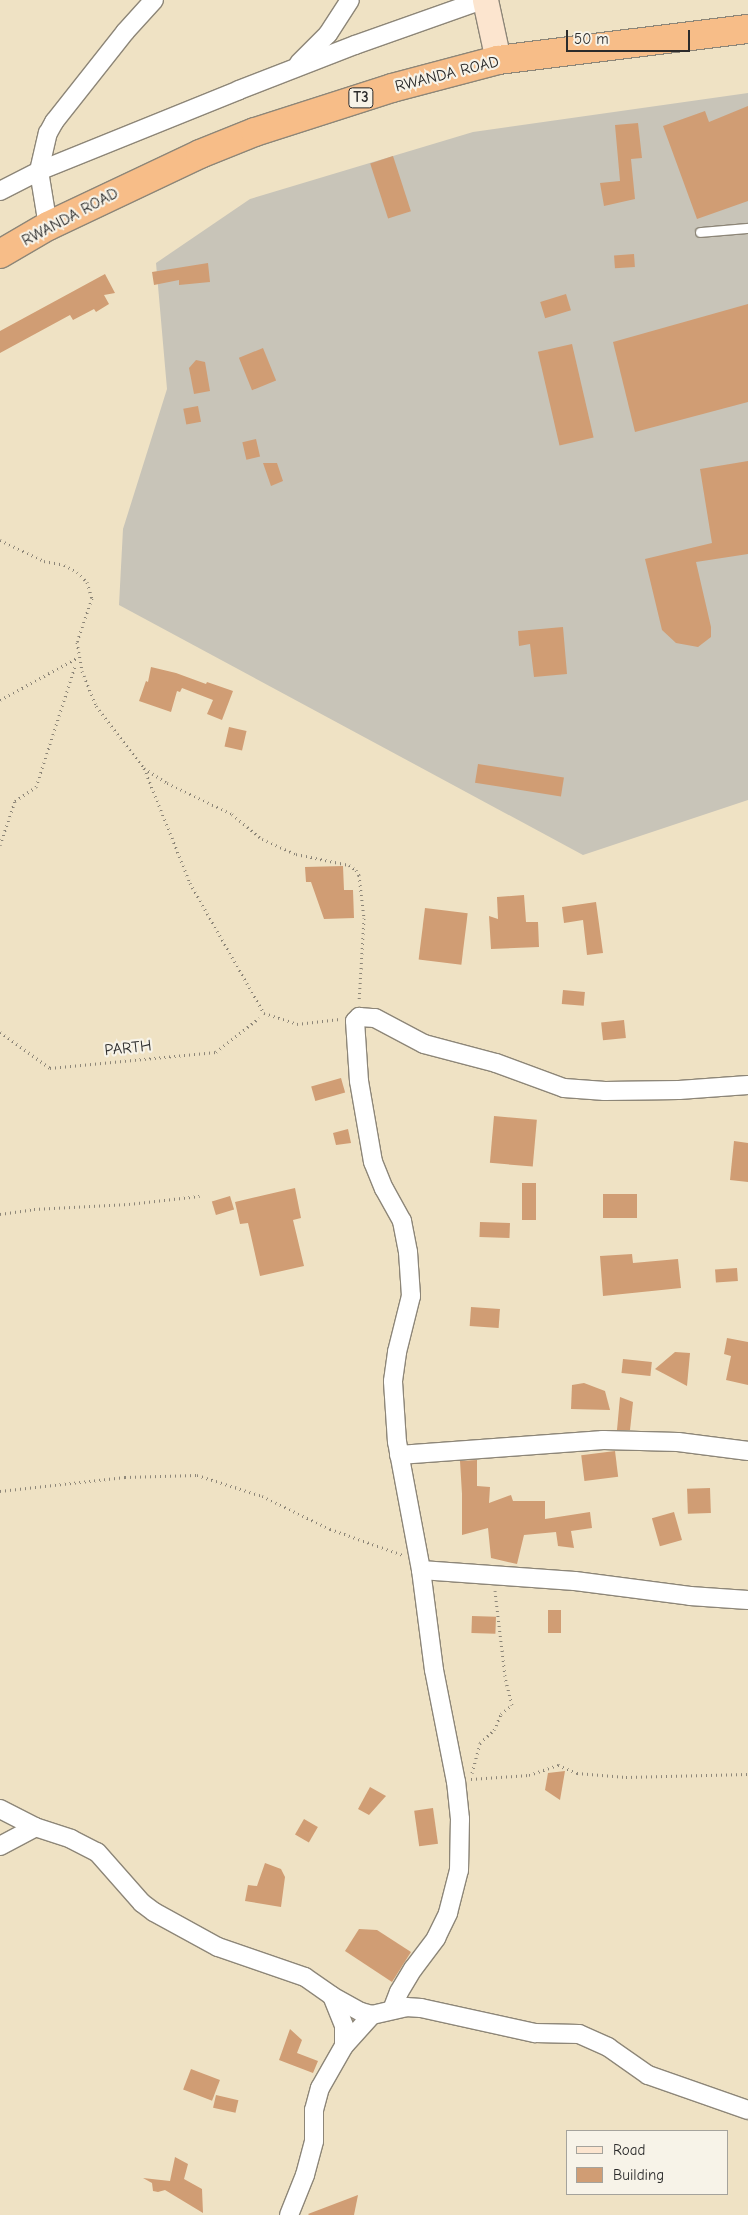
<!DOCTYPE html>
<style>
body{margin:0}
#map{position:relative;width:748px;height:2215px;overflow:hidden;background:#efe2c4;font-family:"Comic Neue",sans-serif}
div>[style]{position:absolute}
.industrial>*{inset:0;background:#c8c4b8}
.building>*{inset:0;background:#d09d74;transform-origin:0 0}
.path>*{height:3px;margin-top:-1.5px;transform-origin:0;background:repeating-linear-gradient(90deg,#8d8678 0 1px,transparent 0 5px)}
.roads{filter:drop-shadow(1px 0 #8d8678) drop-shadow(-1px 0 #8d8678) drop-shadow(0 1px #8d8678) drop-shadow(0 -1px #8d8678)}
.lane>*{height:9px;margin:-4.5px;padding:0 4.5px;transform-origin:4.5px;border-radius:4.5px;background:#fff}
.street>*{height:18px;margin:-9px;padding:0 9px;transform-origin:9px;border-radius:9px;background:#fff}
.secondary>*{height:25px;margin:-12.5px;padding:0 12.5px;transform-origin:12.5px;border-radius:12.5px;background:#fce5cf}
.highway>*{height:28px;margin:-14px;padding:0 14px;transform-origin:14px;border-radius:14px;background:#f7bd88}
span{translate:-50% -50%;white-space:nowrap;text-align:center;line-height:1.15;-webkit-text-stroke:4.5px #f7f3e8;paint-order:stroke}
.shield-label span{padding:1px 4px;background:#f7f3e8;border:1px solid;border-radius:4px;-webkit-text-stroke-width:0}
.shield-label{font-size:15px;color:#2b2b2b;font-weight:700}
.street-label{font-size:16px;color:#2b2b2b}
.legend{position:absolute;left:566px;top:2130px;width:162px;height:65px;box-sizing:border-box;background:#f7f3e8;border:1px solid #a5a39c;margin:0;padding:6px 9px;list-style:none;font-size:15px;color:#2b2b2b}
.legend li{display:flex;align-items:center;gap:10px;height:25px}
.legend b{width:25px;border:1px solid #a5a39c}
.scale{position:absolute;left:566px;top:30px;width:124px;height:22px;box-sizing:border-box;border:2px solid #2b2b2b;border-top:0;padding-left:6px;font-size:15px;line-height:18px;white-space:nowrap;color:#2b2b2b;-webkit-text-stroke:4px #f7f3e8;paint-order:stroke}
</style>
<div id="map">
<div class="industrial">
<i style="clip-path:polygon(748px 93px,748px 800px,583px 855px,119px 605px,123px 529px,167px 389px,156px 263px,250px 199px,473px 132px)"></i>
</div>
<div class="building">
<i style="clip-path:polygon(748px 106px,748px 201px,697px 219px,663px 126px,705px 111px,709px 122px)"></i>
<i style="clip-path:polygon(638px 123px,642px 158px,631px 159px,635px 199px,604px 206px,600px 183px,620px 181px,615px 125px)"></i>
<i style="left:393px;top:156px;width:58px;height:24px;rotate:72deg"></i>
<i style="left:634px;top:254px;width:13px;height:20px;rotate:86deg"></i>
<i style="clip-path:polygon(208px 263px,210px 282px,179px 285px,179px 280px,154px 285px,152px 272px)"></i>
<i style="clip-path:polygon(105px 274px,115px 293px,104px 295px,109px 304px,96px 312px,94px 309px,73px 320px,70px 315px,0 353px,0 331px)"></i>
<i style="left:566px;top:294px;width:17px;height:27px;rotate:73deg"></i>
<i style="clip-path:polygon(748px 304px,748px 402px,635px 432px,613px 342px)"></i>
<i style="left:572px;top:344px;width:96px;height:35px;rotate:77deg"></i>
<i style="left:263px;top:348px;width:35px;height:26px;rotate:68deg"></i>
<i style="clip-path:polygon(196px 360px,205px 362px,210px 391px,194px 394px,189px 368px)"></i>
<i style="left:198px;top:406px;width:16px;height:15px;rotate:79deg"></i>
<i style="left:256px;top:439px;width:18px;height:14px;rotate:77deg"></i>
<i style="clip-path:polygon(748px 461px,748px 554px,696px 562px,711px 627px,711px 637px,698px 647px,676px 643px,662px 630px,645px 559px,712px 543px,700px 469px)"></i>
<i style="clip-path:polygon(263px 463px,277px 463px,283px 481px,271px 486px)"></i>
<i style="clip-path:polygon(563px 627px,567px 674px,534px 677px,530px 644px,519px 646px,518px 631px)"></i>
<i style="clip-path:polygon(151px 667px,176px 673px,206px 684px,207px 682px,233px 691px,222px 720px,207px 714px,213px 700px,182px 688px,180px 692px,177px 691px,171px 712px,139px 701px,146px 681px,148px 682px)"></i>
<i style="left:229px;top:727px;width:18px;height:20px;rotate:13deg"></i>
<i style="left:478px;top:764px;width:87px;height:19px;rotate:9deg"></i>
<i style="clip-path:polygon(343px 866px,344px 890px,353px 890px,354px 918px,324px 919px,311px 882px,306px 882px,305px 867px)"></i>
<i style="clip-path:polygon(524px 895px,526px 922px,538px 922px,539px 947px,491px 949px,489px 916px,498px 919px,497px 897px)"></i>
<i style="clip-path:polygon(596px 902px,603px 953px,587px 955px,583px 920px,564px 923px,562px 907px)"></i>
<i style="left:425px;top:908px;width:43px;height:52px;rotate:7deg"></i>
<i style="left:563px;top:990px;width:22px;height:14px;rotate:5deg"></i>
<i style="left:624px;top:1020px;width:18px;height:23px;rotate:84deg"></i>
<i style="left:341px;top:1078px;width:15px;height:31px;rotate:74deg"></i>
<i style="left:494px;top:1116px;width:43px;height:47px;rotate:5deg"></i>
<i style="clip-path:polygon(348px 1129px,351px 1143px,336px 1145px,333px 1133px)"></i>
<i style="clip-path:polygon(734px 1141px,748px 1143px,748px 1182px,730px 1180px)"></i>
<i style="left:522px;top:1183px;width:14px;height:37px"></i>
<i style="clip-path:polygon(295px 1188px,301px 1218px,293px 1220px,304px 1266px,260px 1276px,248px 1223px,240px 1224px,235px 1202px)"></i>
<i style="left:603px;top:1194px;width:34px;height:24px"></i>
<i style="left:230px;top:1196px;width:14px;height:19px;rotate:73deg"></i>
<i style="left:480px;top:1222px;width:30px;height:15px;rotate:2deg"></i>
<i style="clip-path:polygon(632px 1254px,633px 1263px,678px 1259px,681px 1288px,603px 1296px,600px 1256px)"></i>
<i style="left:737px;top:1268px;width:13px;height:22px;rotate:86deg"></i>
<i style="left:471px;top:1307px;width:29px;height:19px;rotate:4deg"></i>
<i style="clip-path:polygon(727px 1338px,748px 1342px,748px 1385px,726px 1380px,731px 1356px,724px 1354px)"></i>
<i style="clip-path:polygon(675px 1352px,690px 1353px,687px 1386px,655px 1369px)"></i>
<i style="left:623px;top:1359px;width:29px;height:14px;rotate:6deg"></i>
<i style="clip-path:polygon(584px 1383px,605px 1391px,610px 1410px,571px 1409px,572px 1385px)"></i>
<i style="clip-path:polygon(620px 1397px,633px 1402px,630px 1430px,617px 1430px)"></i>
<i style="left:615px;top:1451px;width:26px;height:34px;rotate:83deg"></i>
<i style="clip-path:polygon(477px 1460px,477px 1486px,490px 1487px,489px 1503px,511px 1495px,513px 1501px,545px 1501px,545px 1519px,590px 1512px,592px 1528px,571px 1531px,574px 1548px,558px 1546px,556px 1532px,524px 1535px,517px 1564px,491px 1558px,488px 1528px,462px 1535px,462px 1494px,460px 1461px)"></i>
<i style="left:710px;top:1488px;width:25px;height:23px;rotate:88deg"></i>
<i style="left:674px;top:1512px;width:29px;height:23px;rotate:74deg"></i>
<i style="left:548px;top:1610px;width:13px;height:23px"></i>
<i style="left:472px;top:1616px;width:24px;height:17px;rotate:2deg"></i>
<i style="clip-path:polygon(565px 1771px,560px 1800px,545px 1790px,548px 1773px)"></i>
<i style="clip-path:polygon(370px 1787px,386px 1796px,369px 1815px,358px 1809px)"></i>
<i style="left:433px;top:1808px;width:36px;height:19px;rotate:82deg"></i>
<i style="left:304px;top:1819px;width:16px;height:18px;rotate:30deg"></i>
<i style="clip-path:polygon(265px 1863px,281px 1869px,285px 1877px,281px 1907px,245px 1901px,248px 1885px,257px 1886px)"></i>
<i style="clip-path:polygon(359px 1929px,377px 1930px,411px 1952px,392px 1982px,345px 1951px)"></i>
<i style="clip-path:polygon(290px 2029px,302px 2040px,297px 2053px,318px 2061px,313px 2073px,279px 2060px)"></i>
<i style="left:191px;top:2069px;width:31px;height:22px;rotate:21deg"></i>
<i style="left:216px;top:2095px;width:23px;height:13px;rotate:13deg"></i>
<i style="clip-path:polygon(175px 2157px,188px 2164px,184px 2179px,202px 2189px,203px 2213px,165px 2190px,158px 2192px,153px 2191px,152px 2183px,143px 2178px,170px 2181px)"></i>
<i style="clip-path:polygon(358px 2195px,354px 2215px,309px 2215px,308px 2214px)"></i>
</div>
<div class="path">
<i style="left:0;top:540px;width:49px;rotate:25.5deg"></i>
<i style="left:44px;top:561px;width:20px;rotate:11deg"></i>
<i style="left:64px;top:565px;width:15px;rotate:28deg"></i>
<i style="left:77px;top:572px;width:14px;rotate:45deg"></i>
<i style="left:87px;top:582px;width:17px;rotate:73deg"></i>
<i style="left:92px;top:598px;width:46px;rotate:108.8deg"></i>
<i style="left:77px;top:642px;width:29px;rotate:80deg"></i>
<i style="left:82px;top:671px;width:38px;rotate:68deg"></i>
<i style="left:96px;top:706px;width:78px;rotate:52.3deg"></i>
<i style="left:144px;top:768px;width:27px;rotate:33deg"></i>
<i style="left:167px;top:783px;width:72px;rotate:25.5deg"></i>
<i style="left:232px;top:814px;width:39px;rotate:40deg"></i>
<i style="left:262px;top:839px;width:37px;rotate:24deg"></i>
<i style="left:296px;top:854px;width:54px;rotate:11.7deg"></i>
<i style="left:349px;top:865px;width:9px;rotate:36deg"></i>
<i style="left:356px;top:870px;width:6px;rotate:59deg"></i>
<i style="left:359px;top:875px;width:43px;rotate:83.4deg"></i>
<i style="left:364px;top:918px;width:84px;rotate:93.4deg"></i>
<i style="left:0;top:700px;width:90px;rotate:-28.6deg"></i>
<i style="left:144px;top:768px;width:124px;rotate:68.2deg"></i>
<i style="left:190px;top:883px;width:150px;rotate:60.4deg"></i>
<i style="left:264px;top:1013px;width:35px;rotate:18deg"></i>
<i style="left:297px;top:1024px;width:43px;rotate:-6.6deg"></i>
<i style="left:0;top:845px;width:46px;rotate:-71.2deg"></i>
<i style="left:15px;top:801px;width:25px;rotate:-34deg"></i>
<i style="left:36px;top:787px;width:127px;rotate:-72.1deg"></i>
<i style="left:0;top:1032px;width:62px;rotate:35.8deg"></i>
<i style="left:50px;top:1068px;width:167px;rotate:-5.5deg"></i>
<i style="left:216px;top:1052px;width:55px;rotate:-38.3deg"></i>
<i style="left:0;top:1214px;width:34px;rotate:-8deg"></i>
<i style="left:34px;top:1209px;width:95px;rotate:-3deg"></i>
<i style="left:129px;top:1204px;width:71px;rotate:-6.4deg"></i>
<i style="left:0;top:1491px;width:126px;rotate:-6.4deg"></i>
<i style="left:125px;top:1477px;width:72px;rotate:-1.6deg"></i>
<i style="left:197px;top:1475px;width:68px;rotate:17.9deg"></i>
<i style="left:262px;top:1496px;width:76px;rotate:25.9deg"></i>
<i style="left:330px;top:1529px;width:77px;rotate:19.6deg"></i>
<i style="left:472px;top:1773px;width:31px;rotate:-75deg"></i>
<i style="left:480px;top:1743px;width:19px;rotate:-43deg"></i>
<i style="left:494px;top:1730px;width:17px;rotate:-66deg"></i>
<i style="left:501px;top:1714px;width:14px;rotate:-39deg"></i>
<i style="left:512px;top:1705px;width:30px;rotate:-104deg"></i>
<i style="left:505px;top:1676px;width:86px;rotate:-96.7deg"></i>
<i style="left:471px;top:1779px;width:58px;rotate:-3.9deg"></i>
<i style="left:529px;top:1775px;width:31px;rotate:-19deg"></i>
<i style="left:558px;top:1765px;width:21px;rotate:23deg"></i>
<i style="left:577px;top:1773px;width:49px;rotate:4.7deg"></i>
<i style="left:626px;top:1777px;width:122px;rotate:-1.4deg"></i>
</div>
<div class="roads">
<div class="lane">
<i style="left:700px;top:232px;width:48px;rotate:-4.8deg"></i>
</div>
<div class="street">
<i style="left:299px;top:63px;width:41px;rotate:-45deg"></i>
<i style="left:328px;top:34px;width:40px;rotate:-57.1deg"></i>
<i style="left:0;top:191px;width:44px;rotate:-27.1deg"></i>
<i style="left:39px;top:171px;width:216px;rotate:-22deg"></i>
<i style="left:239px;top:90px;width:124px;rotate:-21.2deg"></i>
<i style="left:355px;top:45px;width:135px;rotate:-19.5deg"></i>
<i style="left:48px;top:226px;width:56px;rotate:-99.3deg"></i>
<i style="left:39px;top:171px;width:39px;rotate:-77deg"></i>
<i style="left:48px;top:133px;width:13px;rotate:-61deg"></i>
<i style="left:54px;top:122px;width:115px;rotate:-51.7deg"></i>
<i style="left:125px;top:32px;width:43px;rotate:-47.8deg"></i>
<i style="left:399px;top:1455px;width:205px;rotate:-4.2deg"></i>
<i style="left:603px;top:1440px;width:75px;rotate:1.5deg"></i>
<i style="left:678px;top:1442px;width:71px;rotate:7.3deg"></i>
<i style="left:421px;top:1570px;width:154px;rotate:4.1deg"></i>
<i style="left:575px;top:1581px;width:116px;rotate:7.4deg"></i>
<i style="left:690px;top:1596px;width:58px;rotate:3.9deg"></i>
<i style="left:0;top:1809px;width:39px;rotate:27deg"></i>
<i style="left:35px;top:1827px;width:38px;rotate:18deg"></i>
<i style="left:71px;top:1839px;width:29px;rotate:27deg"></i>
<i style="left:97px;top:1852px;width:68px;rotate:48.6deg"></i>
<i style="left:142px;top:1903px;width:15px;rotate:37deg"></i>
<i style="left:154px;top:1912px;width:73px;rotate:28.7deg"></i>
<i style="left:218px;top:1947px;width:92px;rotate:19deg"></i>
<i style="left:305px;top:1977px;width:33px;rotate:35deg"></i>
<i style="left:332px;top:1996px;width:33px;rotate:29deg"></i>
<i style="left:361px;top:2012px;width:11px;rotate:15deg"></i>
<i style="left:372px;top:2015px;width:35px;rotate:-13deg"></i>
<i style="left:406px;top:2007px;width:15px;rotate:4deg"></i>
<i style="left:421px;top:2008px;width:117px;rotate:12.4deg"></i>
<i style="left:535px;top:2033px;width:44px;rotate:1.3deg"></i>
<i style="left:579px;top:2034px;width:32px;rotate:24deg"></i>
<i style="left:608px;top:2047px;width:49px;rotate:35deg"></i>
<i style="left:648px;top:2075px;width:106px;rotate:19.3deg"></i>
<i style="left:0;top:1846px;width:40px;rotate:-28deg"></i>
<i style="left:332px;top:1996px;width:32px;rotate:68deg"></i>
<i style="left:344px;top:2026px;width:20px;rotate:90deg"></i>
<i style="left:392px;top:2010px;width:19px;rotate:-69deg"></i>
<i style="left:399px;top:1992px;width:27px;rotate:-59deg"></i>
<i style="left:413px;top:1969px;width:39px;rotate:-53deg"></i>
<i style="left:436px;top:1938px;width:28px;rotate:-64deg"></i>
<i style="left:448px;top:1913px;width:44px;rotate:-75.7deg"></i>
<i style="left:459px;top:1870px;width:51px;rotate:-88.9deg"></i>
<i style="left:460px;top:1819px;width:37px;rotate:-96deg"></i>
<i style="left:456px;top:1782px;width:114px;rotate:-101.1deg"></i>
<i style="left:434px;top:1670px;width:101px;rotate:-97.4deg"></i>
<i style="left:421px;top:1570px;width:130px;rotate:-100.6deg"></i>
<i style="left:397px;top:1442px;width:61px;rotate:-93.8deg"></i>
<i style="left:393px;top:1381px;width:29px;rotate:-82deg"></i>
<i style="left:397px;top:1352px;width:58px;rotate:-76deg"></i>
<i style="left:411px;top:1296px;width:44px;rotate:-93.9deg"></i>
<i style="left:408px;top:1252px;width:32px;rotate:-101deg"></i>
<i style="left:402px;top:1221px;width:37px;rotate:-119deg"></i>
<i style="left:384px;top:1189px;width:29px;rotate:-112deg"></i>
<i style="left:373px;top:1162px;width:82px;rotate:-99.8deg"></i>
<i style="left:359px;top:1081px;width:60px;rotate:-93.8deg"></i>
<i style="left:355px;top:1021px;width:6px;rotate:-45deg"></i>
<i style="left:359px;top:1017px;width:16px;rotate:4deg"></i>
<i style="left:375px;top:1018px;width:55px;rotate:28deg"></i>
<i style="left:424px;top:1044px;width:74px;rotate:14.8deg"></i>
<i style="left:496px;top:1063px;width:72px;rotate:20.2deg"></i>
<i style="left:564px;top:1088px;width:41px;rotate:4.2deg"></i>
<i style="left:605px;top:1091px;width:74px;rotate:-0.8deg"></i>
<i style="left:679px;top:1090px;width:69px;rotate:-4.1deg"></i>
<i style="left:289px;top:2215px;width:43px;rotate:-68.2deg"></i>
<i style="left:305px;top:2175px;width:35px;rotate:-75deg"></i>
<i style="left:314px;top:2141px;width:31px;rotate:-90deg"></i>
<i style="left:314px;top:2110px;width:23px;rotate:-75deg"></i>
<i style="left:320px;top:2088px;width:48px;rotate:-60.3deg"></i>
<i style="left:344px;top:2046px;width:42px;rotate:-47.9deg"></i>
</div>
<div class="secondary">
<i style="left:485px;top:0;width:61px;rotate:77.8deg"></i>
</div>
<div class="highway">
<i style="left:0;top:254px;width:56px;rotate:-30.3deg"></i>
<i style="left:48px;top:226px;width:168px;rotate:-25.3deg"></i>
<i style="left:200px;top:154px;width:59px;rotate:-21.8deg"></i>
<i style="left:255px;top:132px;width:144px;rotate:-17.8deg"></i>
<i style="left:392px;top:88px;width:110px;rotate:-14.8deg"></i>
<i style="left:498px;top:60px;width:252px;rotate:-7.1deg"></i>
</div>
</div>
<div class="shield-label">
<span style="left:361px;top:98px">T3</span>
</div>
<div class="street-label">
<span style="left:447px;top:74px;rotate:-14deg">RWANDA ROAD</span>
<span style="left:70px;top:217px;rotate:-28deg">RWANDA ROAD</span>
<span style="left:128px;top:1048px;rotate:-6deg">PARTH</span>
</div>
<ul class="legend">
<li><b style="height:6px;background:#fce5cf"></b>Road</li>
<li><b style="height:14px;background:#d09d74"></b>Building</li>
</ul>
<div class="scale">50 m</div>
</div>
